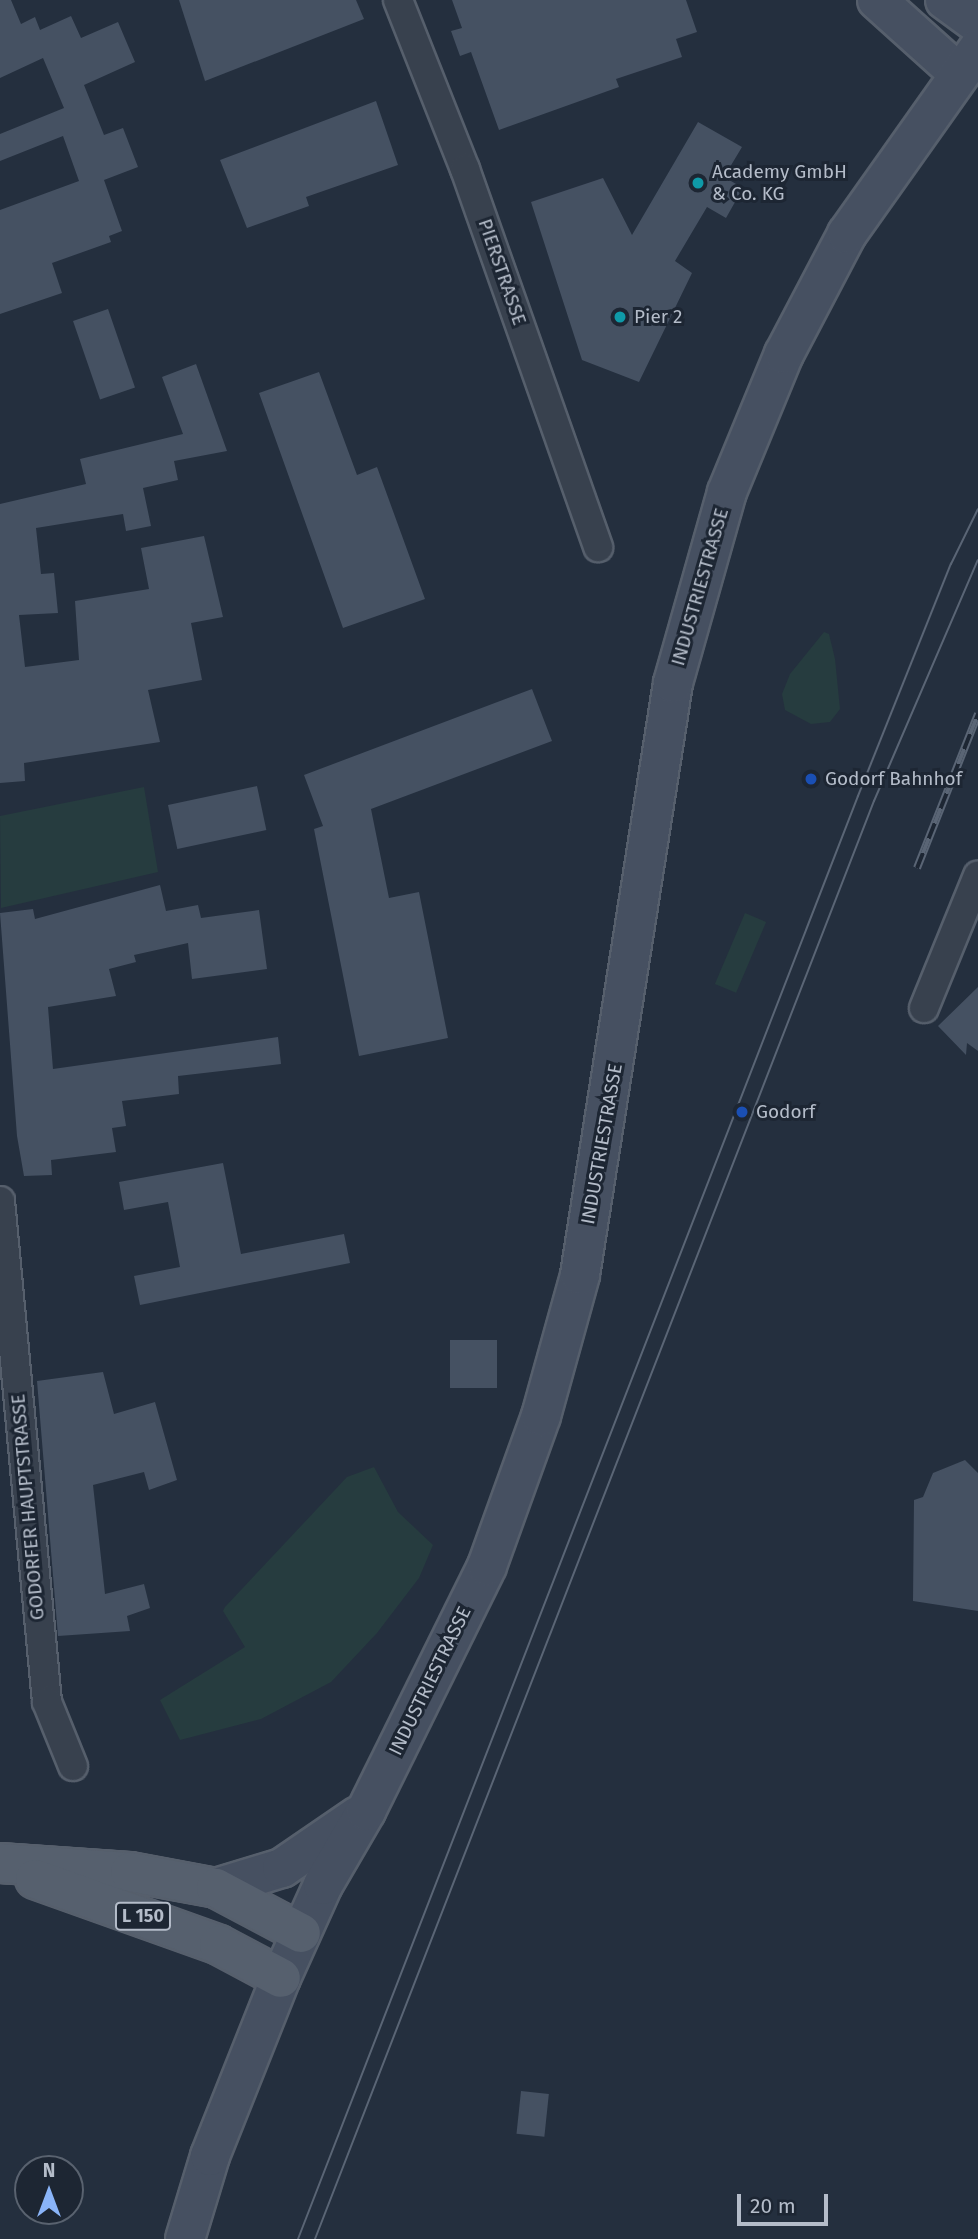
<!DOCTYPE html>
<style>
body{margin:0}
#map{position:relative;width:978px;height:2239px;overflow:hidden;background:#242f3e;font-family:"Fira Sans",sans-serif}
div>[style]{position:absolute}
.green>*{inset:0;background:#263c3f;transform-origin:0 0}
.building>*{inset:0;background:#455162;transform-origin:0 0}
.roads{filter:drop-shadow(2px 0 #565f6c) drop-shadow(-2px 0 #565f6c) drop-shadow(0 2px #565f6c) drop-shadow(0 -2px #565f6c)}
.minor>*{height:28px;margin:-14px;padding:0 14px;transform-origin:14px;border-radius:14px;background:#38414e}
.secondary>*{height:38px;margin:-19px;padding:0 19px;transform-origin:19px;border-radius:19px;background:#465061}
.primary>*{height:38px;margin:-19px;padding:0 19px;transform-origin:19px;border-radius:19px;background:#56606e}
.tram>*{height:2px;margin:-1px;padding:0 1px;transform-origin:1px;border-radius:1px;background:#5a6575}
.rail>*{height:8px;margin-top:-4px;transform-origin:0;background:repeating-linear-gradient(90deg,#1d2633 0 16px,#5a6575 0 32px);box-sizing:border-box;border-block:2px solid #5a6575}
.dots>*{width:19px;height:19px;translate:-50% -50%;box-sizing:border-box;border:4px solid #1d2633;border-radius:50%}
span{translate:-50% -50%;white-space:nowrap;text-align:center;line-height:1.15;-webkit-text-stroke:6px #1d2633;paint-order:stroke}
.shield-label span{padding:2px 5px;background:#1d2633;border:2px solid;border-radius:5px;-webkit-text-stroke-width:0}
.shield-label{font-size:18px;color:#b4bcc9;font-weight:700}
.poi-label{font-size:19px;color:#b4bcc9}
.left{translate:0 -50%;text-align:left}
.street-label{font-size:19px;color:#b4bcc9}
.north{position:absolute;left:14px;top:2155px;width:70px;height:70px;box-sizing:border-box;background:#1d2633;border:2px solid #59626f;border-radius:50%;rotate:0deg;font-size:19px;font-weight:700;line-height:28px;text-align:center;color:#b4bcc9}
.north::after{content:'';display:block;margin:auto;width:24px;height:32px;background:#8ab4f8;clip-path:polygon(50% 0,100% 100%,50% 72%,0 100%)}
.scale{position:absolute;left:737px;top:2194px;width:91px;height:32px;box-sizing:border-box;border:4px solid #b4bcc9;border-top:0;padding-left:9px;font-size:21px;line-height:24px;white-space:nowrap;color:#b4bcc9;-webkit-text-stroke:5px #1d2633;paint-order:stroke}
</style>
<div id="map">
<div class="green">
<i style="clip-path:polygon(824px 632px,829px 634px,835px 659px,840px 709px,830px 722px,811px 724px,785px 710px,782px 694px,790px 674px)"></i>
<i style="clip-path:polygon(144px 787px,158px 872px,1px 908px,0 816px)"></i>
<i style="left:745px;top:913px;width:23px;height:77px;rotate:23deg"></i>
<i style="clip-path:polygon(374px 1467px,398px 1512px,433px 1545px,419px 1578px,377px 1633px,331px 1682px,261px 1719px,180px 1740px,160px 1700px,245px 1647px,223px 1611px,225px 1607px,347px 1477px)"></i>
</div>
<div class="building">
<i style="clip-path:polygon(0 0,11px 0,21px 24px,35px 17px,40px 30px,71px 16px,81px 38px,118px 22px,135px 62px,84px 85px,104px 135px,123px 128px,138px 167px,104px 180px,122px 231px,109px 236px,111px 242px,52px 263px,62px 293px,0 314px,0 210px,79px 181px,63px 136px,0 161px,0 134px,64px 108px,43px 58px,0 78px)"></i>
<i style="clip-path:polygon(179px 0,356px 0,364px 19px,205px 81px)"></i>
<i style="clip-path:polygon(452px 0,686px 0,697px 32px,676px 39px,682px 57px,616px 79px,619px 87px,499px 130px,471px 52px,460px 56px,451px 31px,462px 28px)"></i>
<i style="clip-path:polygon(376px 101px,398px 165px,306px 197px,309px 206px,247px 228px,220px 160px)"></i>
<i style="clip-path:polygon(698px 122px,742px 147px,724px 177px,743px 188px,726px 218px,707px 207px,675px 261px,692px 273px,639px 382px,582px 360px,531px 202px,603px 178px,632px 235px)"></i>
<i style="left:108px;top:309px;width:83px;height:37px;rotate:71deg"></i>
<i style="clip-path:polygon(196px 364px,227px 451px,174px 461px,178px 480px,143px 488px,151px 526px,126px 531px,123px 514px,36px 528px,41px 574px,54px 573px,58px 613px,19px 615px,25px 667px,79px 660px,75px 601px,149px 589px,141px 548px,204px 536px,223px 617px,191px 623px,202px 680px,148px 690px,160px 742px,24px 763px,25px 781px,0 783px,0 504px,86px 484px,80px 459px,183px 434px,162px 377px)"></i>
<i style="clip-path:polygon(319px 372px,357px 475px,377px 467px,425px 599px,343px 628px,259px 393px)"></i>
<i style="clip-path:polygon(532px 689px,552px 741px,371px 809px,389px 898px,419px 892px,448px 1038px,359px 1056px,314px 829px,323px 826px,304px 775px)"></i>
<i style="left:257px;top:786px;width:45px;height:91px;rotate:78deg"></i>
<i style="clip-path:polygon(160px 885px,166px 911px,198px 905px,201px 918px,259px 910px,267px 969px,192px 979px,188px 943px,134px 955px,136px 962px,109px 969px,116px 996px,48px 1007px,53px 1069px,278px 1037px,281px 1064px,178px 1076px,179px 1094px,122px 1101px,126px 1126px,112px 1128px,116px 1152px,51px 1160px,52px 1175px,24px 1176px,17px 1136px,0 913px,33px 909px,35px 919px)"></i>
<i style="clip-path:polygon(978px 987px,978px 1051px,967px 1043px,966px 1055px,938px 1026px)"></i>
<i style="clip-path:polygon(223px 1163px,241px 1254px,344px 1234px,350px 1263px,140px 1305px,134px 1276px,180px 1267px,168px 1202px,124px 1210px,119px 1182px)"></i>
<i style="left:497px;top:1340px;width:48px;height:47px;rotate:90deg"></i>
<i style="clip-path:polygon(103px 1372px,114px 1414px,155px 1402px,177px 1480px,149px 1490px,144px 1472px,93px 1485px,105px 1594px,144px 1584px,150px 1608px,127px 1616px,130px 1631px,58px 1636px,37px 1381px)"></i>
<i style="clip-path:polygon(965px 1460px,978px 1473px,978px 1611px,913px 1601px,914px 1500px,923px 1497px,933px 1473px)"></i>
<i style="left:521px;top:2091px;width:28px;height:43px;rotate:6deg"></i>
</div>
<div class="roads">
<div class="minor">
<i style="left:398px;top:0;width:182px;rotate:68.4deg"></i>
<i style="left:465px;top:169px;width:401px;rotate:70.6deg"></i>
<i style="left:924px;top:1008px;width:143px;rotate:-67.8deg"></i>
<i style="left:0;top:1201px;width:503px;rotate:84.64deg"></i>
<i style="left:47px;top:1702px;width:69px;rotate:67.9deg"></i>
</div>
<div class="secondary">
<i style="left:877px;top:0;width:109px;rotate:42deg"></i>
<i style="left:945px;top:0;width:41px;rotate:36deg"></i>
<i style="left:216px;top:1888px;width:69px;rotate:-16.9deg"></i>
<i style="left:282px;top:1868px;width:92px;rotate:-34.4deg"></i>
<i style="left:185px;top:2239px;width:87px;rotate:-73.2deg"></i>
<i style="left:210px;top:2156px;width:192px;rotate:-68.3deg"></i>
<i style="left:281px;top:1978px;width:102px;rotate:-65.7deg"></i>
<i style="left:323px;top:1885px;width:86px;rotate:-59.8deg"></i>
<i style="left:366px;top:1811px;width:273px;rotate:-63.7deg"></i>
<i style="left:487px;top:1566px;width:159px;rotate:-70.2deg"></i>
<i style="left:541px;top:1416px;width:146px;rotate:-74.5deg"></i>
<i style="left:580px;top:1275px;width:599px;rotate:-81.07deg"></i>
<i style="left:673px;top:683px;width:198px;rotate:-74.2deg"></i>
<i style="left:727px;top:492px;width:149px;rotate:-67.6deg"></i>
<i style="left:784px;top:354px;width:136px;rotate:-62.3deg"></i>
<i style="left:847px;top:234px;width:227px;rotate:-54.7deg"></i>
</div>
<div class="primary">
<i style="left:0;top:1863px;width:130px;rotate:4deg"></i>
<i style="left:130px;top:1872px;width:87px;rotate:10.5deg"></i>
<i style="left:216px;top:1888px;width:96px;rotate:27.9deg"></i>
<i style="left:35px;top:1879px;width:195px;rotate:19.7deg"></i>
<i style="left:219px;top:1945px;width:70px;rotate:28deg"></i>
</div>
</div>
<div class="tram">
<i style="left:298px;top:2239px;width:1548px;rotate:-68.79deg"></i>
<i style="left:858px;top:796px;width:250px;rotate:-68.2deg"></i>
<i style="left:951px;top:564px;width:61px;rotate:-63.9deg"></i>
<i style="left:315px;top:2239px;width:1543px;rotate:-68.76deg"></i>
<i style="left:874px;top:801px;width:262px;rotate:-66.7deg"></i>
</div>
<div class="rail">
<i style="left:917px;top:868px;width:166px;rotate:-68.4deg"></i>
</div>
<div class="dots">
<i style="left:698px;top:183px;background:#0f9aa8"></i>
<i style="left:620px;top:317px;background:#0f9aa8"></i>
<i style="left:811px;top:779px;background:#1a4fb4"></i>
<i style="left:742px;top:1112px;background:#1a4fb4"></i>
</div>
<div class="shield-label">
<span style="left:143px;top:1916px">L 150</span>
</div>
<div class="poi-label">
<span class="left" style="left:712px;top:183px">Academy GmbH<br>&amp; Co. KG</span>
<span class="left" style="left:634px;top:317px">Pier 2</span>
<span class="left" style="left:825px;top:779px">Godorf Bahnhof</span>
<span class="left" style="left:756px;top:1112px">Godorf</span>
</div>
<div class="street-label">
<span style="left:502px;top:272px;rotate:71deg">PIERSTRASSE</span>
<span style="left:700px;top:587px;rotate:-74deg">INDUSTRIESTRASSE</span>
<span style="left:602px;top:1144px;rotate:-80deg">INDUSTRIESTRASSE</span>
<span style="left:28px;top:1507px;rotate:-95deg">GODORFER HAUPTSTRASSE</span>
<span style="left:430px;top:1681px;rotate:-64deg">INDUSTRIESTRASSE</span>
</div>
<div class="north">N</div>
<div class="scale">20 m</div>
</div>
